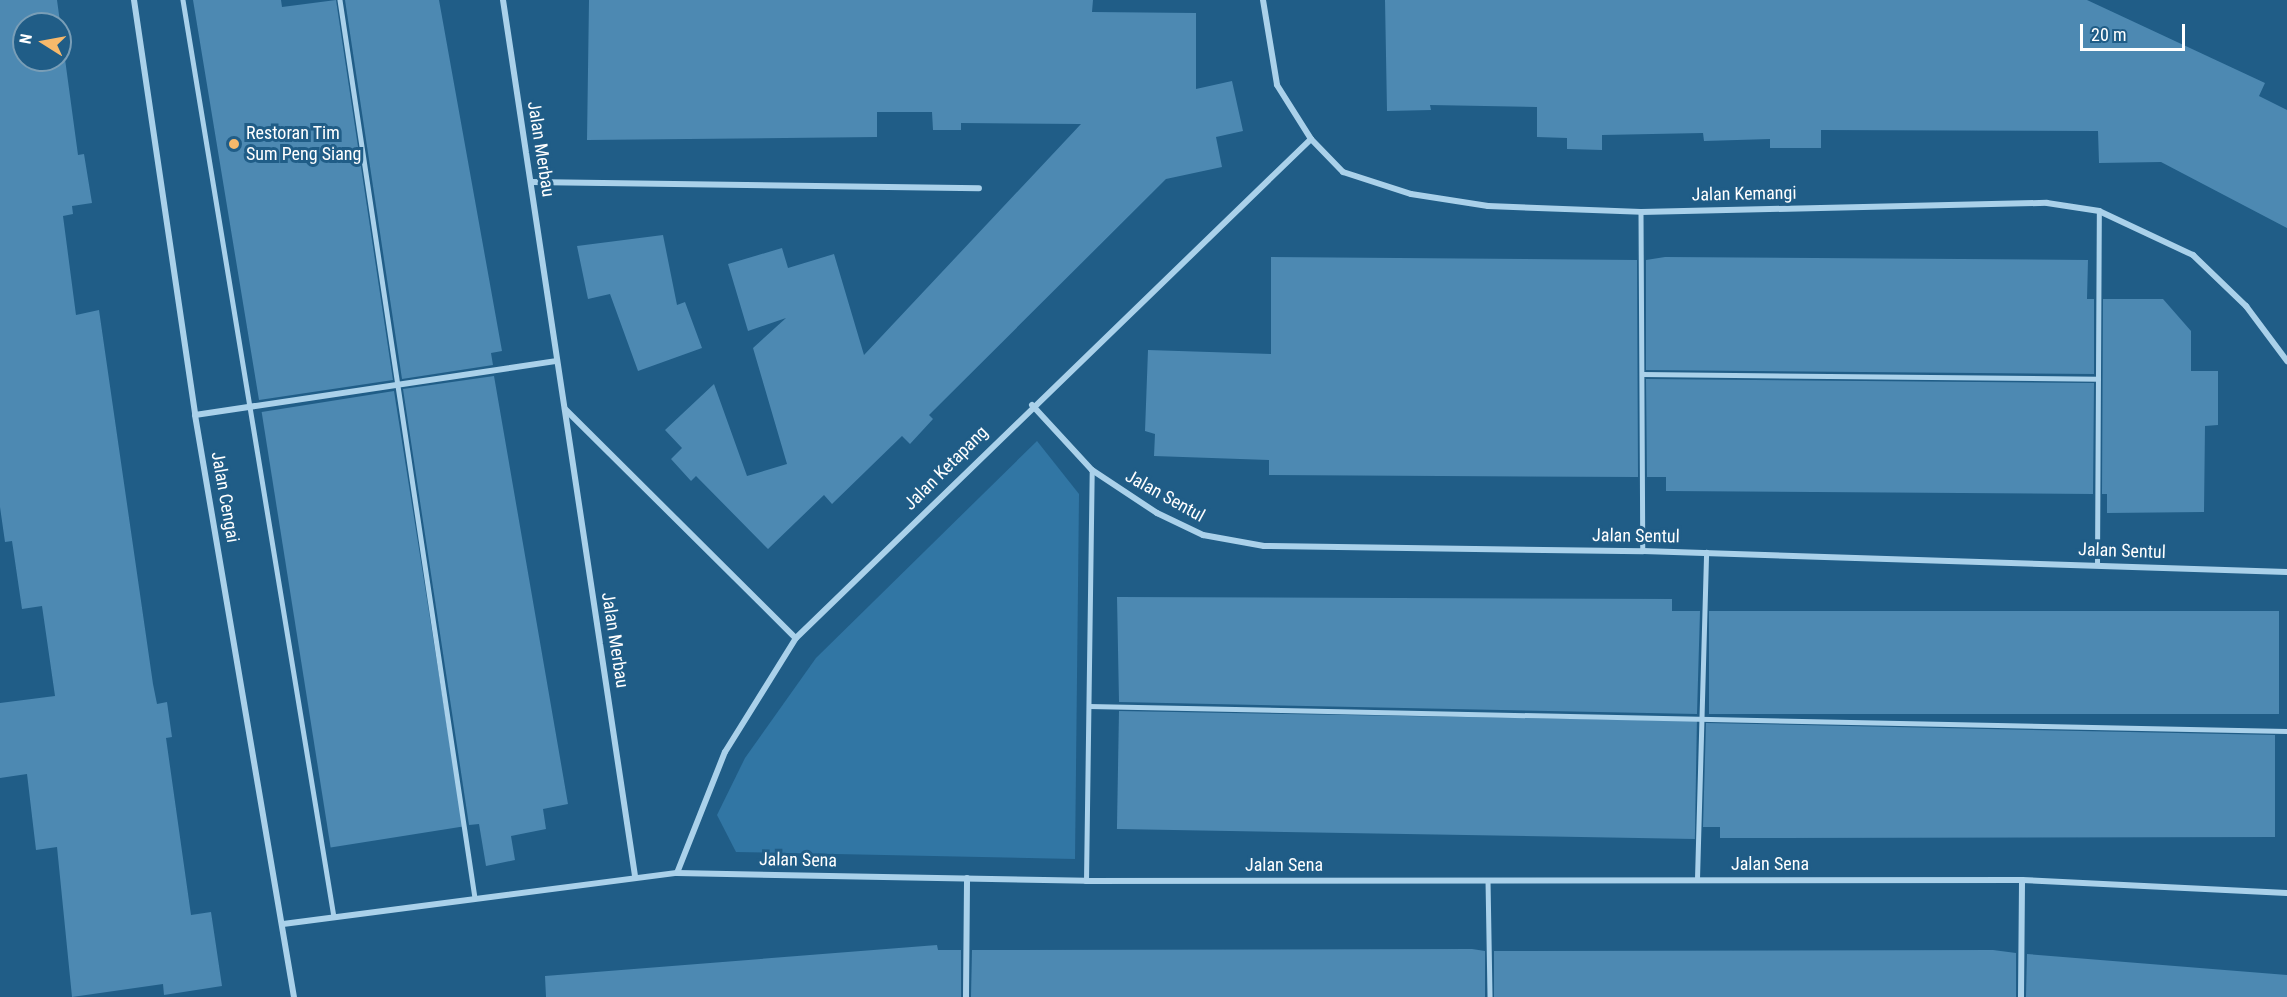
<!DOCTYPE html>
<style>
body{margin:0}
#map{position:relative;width:2287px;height:997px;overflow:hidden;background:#205d87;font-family:"Roboto Condensed",sans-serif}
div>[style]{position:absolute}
.green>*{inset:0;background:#3176a4}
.building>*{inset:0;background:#4d89b2;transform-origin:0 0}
.service>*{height:4.5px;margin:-2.25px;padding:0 2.25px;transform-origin:2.25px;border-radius:2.25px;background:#aad1ea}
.minor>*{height:6px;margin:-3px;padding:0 3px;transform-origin:3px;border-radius:3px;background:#aad1ea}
.dots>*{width:16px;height:16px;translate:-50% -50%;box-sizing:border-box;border:3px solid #205d87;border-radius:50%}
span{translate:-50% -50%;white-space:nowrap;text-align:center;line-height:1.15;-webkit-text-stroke:6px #205d87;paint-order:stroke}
.poi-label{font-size:18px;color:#fff}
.left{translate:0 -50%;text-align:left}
.street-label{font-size:18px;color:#fff}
.north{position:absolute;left:12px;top:12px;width:60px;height:60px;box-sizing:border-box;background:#205d87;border:2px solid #799eb7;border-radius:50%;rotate:281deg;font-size:16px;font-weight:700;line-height:24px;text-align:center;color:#fff}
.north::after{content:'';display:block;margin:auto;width:21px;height:27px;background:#f7b96b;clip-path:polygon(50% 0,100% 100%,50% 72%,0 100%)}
.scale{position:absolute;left:2080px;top:24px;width:105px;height:27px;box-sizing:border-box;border:3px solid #fff;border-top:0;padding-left:8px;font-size:18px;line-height:21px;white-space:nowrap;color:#fff;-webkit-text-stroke:4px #205d87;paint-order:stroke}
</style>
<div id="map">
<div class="green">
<i style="clip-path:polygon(1037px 441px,1079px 494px,1075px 859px,736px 852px,717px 815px,745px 758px,816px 658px)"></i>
</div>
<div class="building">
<i style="clip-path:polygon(evenodd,0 0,57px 0,78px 155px,84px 154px,92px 203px,72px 206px,73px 214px,63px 216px,76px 315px,99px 310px,153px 684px,157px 704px,167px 702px,172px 737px,166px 738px,191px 915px,211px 912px,222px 986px,164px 995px,163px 984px,72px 997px,57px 847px,36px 850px,27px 774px,0 778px,0 703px,55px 696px,42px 606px,22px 609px,12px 541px,5px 542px,0 507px,0 0,24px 24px,60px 24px,60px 60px,24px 60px,24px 24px)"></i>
<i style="clip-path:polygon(193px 0,281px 0,282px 7px,336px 0,393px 380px,259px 400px)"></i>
<i style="clip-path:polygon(345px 0,439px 0,502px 351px,491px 353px,493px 365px,402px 379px)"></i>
<i style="clip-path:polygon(589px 0,1093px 0,1092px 12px,1196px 13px,1196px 89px,1232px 81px,1243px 131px,1216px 137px,1222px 167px,1166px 179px,929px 415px,933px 419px,910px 444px,902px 436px,832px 504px,824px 495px,768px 549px,696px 476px,691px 481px,671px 459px,682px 448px,665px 430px,714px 384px,747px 476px,787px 464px,753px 348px,786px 318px,748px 331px,728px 264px,782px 248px,788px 268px,834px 254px,864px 355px,1081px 124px,961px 123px,961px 130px,933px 130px,932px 112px,877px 112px,877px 137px,587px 140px)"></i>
<i style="clip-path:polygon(1385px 0,2087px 0,2265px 83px,2259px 96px,2287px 110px,2287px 228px,2161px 162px,2099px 163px,2098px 131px,1821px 130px,1821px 148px,1770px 148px,1770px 139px,1704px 141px,1703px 133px,1602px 135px,1602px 150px,1567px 149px,1567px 138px,1537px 137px,1537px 107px,1430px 105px,1431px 110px,1387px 111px)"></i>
<i style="clip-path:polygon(663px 235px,677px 305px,685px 302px,702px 348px,638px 371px,610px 294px,588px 299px,577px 246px)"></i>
<i style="clip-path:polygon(1271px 257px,1637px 260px,1638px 477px,1269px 475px,1269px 460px,1154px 456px,1155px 434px,1145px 431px,1148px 350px,1271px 354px)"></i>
<i style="clip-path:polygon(1665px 257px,2088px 260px,2087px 299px,2094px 299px,2094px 374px,1646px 370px,1646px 260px)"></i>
<i style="clip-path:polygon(2103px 299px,2163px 299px,2191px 331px,2191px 371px,2218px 371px,2218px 425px,2205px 426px,2204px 512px,2107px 513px,2107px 494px,2102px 494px)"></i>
<i style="clip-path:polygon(494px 376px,568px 804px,543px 809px,546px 829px,511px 836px,515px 860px,486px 866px,479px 824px,469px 825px,403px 389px)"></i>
<i style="clip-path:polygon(1646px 379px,2094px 383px,2093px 494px,1666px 491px,1666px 477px,1647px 477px)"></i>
<i style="left:394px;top:391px;width:441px;height:134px;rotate:81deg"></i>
<i style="clip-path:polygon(1117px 597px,1672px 599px,1672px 611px,1700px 611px,1697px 714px,1119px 702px)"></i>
<i style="left:1709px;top:611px;width:570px;height:103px"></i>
<i style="left:1119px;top:711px;width:578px;height:118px;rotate:1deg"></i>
<i style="clip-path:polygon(1706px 723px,2275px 735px,2275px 837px,1720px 838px,1720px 827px,1703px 827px)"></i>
<i style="clip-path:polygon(937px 945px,938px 950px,961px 950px,961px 997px,546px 997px,545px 976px)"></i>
<i style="clip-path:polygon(972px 950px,1472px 949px,1485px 951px,1485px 997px,971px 997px)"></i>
<i style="clip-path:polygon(1494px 951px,1993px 950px,2016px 953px,2016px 997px,1494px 997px)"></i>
<i style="clip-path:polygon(2027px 954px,2287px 975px,2287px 997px,2026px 997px)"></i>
</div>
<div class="service">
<i style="left:183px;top:0;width:929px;rotate:80.65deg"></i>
<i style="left:340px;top:0;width:908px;rotate:81.45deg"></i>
<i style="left:1641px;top:212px;width:339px;rotate:89.7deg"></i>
<i style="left:1642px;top:374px;width:456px;rotate:0.6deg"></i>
<i style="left:2097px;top:565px;width:354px;rotate:-89.7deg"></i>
<i style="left:1089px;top:706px;width:1198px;rotate:1.2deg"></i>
<i style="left:1697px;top:879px;width:327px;rotate:-88.4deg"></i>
<i style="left:1488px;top:880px;width:117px;rotate:89deg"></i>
<i style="left:1086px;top:881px;width:411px;rotate:-89.2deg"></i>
</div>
<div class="minor">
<i style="left:134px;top:0;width:419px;rotate:81.6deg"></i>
<i style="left:195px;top:415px;width:590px;rotate:80.35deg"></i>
<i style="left:503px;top:0;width:886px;rotate:81.43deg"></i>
<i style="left:1263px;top:0;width:86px;rotate:80.6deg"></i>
<i style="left:1277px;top:85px;width:64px;rotate:57.8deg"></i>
<i style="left:1311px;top:139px;width:46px;rotate:45.9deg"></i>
<i style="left:1343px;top:172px;width:71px;rotate:17.9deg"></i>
<i style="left:1411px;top:194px;width:78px;rotate:8.9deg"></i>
<i style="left:1488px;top:206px;width:153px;rotate:2.2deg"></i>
<i style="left:1641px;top:212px;width:406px;rotate:-1.3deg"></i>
<i style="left:2047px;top:203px;width:53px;rotate:8.7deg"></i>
<i style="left:2099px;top:211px;width:104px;rotate:25.1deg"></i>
<i style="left:2193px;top:255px;width:74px;rotate:43.9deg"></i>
<i style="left:2246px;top:306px;width:69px;rotate:53.3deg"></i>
<i style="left:531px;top:182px;width:448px;rotate:0.8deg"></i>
<i style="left:1032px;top:405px;width:88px;rotate:47.3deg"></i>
<i style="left:1092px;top:470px;width:78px;rotate:33.5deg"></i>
<i style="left:1157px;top:513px;width:51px;rotate:25.6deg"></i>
<i style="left:1203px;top:535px;width:62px;rotate:10.2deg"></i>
<i style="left:1264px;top:546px;width:379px;rotate:0.8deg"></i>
<i style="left:1643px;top:551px;width:644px;rotate:1.87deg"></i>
<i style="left:565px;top:409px;width:325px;rotate:44.8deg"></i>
<i style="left:195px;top:415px;width:366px;rotate:-8.5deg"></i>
<i style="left:677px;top:873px;width:130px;rotate:-68.4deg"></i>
<i style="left:725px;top:752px;width:134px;rotate:-58.1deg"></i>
<i style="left:796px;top:638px;width:717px;rotate:-44.1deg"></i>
<i style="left:283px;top:924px;width:397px;rotate:-7.4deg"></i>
<i style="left:677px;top:873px;width:409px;rotate:1.1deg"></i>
<i style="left:1086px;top:881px;width:936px;rotate:-0.06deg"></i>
<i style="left:2022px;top:880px;width:265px;rotate:2.8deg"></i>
<i style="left:966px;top:997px;width:119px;rotate:-89.5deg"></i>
<i style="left:2021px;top:997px;width:117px;rotate:-89.5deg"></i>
</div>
<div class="dots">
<i style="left:234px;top:144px;background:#f7b96b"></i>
</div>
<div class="poi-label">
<span class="left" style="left:246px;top:144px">Restoran Tim<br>Sum Peng Siang</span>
</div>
<div class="street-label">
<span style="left:541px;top:149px;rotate:81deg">Jalan Merbau</span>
<span style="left:1744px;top:194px;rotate:-1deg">Jalan Kemangi</span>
<span style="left:946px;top:468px;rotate:-45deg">Jalan Ketapang</span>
<span style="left:1165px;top:496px;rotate:29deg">Jalan Sentul</span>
<span style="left:225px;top:497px;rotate:80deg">Jalan Cengai</span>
<span style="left:1636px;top:536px;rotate:1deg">Jalan Sentul</span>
<span style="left:2122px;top:551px;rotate:2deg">Jalan Sentul</span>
<span style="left:615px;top:640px;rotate:81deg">Jalan Merbau</span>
<span style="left:798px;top:860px;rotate:1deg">Jalan Sena</span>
<span style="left:1770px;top:864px">Jalan Sena</span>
<span style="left:1284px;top:865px">Jalan Sena</span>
</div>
<div class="north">N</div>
<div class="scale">20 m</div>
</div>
